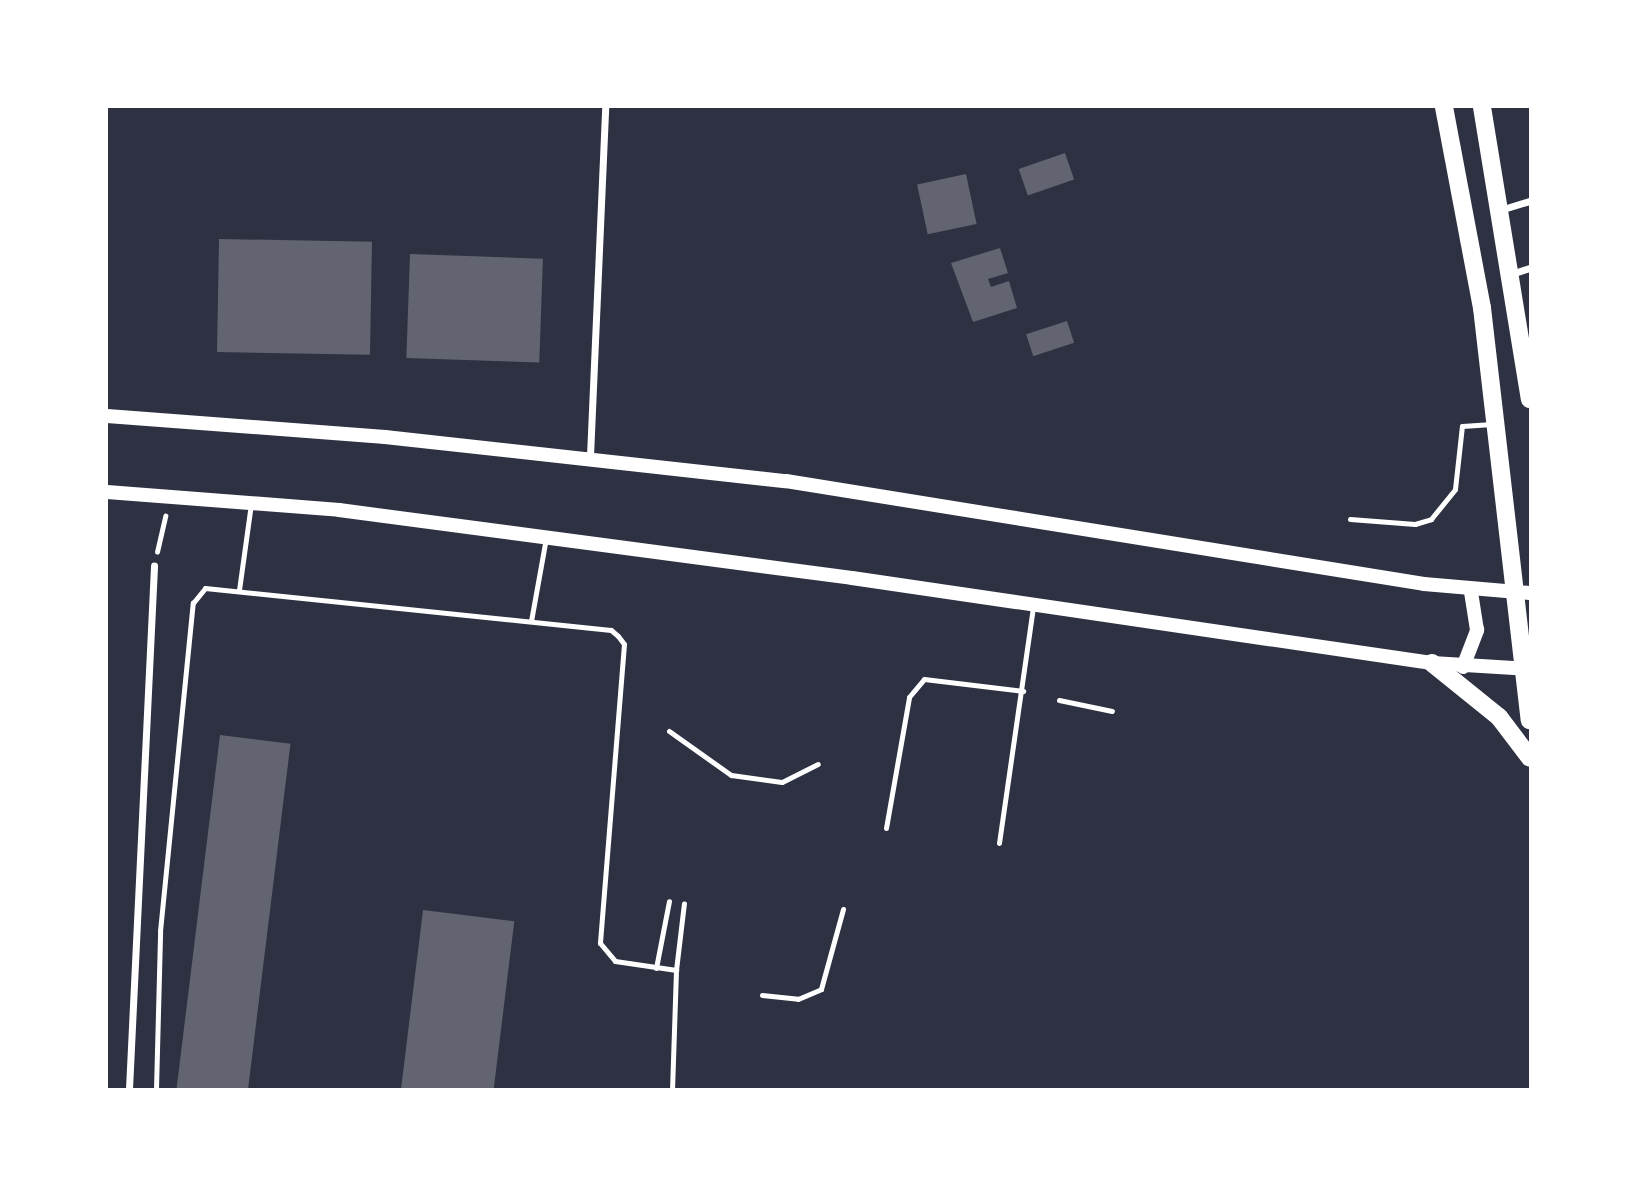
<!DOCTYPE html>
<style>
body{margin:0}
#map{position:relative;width:1637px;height:1196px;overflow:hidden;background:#2d3142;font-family:"Sofia Sans Condensed",sans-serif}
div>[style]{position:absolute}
.building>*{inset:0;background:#626471;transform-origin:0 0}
.path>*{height:4.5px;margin:-2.25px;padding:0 2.25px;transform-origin:2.25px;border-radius:2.25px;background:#fff}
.service>*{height:5px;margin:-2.5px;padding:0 2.5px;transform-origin:2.5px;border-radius:2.5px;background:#fff}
.minor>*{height:7px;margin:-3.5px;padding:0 3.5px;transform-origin:3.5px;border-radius:3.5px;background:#fff}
.secondary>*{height:14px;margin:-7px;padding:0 7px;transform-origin:7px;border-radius:7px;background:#fff}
.primary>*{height:18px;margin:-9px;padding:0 9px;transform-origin:9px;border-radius:9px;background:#fff}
span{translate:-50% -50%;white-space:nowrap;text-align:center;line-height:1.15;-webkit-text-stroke:7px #fff;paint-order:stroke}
.frame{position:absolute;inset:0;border:108px solid #fff;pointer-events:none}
</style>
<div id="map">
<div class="building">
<i style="left:1065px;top:153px;width:28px;height:49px;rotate:71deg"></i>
<i style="left:966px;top:174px;width:51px;height:50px;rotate:78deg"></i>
<i style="left:219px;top:239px;width:153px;height:113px;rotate:1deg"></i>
<i style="clip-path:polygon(1000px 248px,1008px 273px,988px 279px,991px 287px,1009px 281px,1017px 308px,973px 322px,951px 263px)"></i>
<i style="left:410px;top:254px;width:133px;height:104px;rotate:2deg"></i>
<i style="left:1067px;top:321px;width:23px;height:43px;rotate:72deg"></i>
<i style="left:220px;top:735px;width:71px;height:357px;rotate:7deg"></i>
<i style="left:423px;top:910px;width:92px;height:181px;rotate:7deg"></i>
</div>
<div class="path">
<i style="left:157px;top:552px;width:37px;rotate:-77deg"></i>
</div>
<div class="service">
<i style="left:1350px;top:519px;width:65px;rotate:4.4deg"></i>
<i style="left:1415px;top:524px;width:17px;rotate:-17deg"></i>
<i style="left:1431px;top:519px;width:38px;rotate:-51deg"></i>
<i style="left:1455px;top:489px;width:63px;rotate:-83.7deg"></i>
<i style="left:1462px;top:426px;width:30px;rotate:-4deg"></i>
<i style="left:239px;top:590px;width:88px;rotate:-82.1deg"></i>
<i style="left:531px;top:621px;width:84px;rotate:-79.8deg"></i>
<i style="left:1059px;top:700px;width:54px;rotate:11.7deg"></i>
<i style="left:669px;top:731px;width:76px;rotate:35.4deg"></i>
<i style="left:731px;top:775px;width:51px;rotate:7.8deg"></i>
<i style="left:782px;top:782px;width:40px;rotate:-26.6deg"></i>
<i style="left:886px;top:828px;width:133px;rotate:-80deg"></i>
<i style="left:909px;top:697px;width:23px;rotate:-50deg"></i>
<i style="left:924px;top:679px;width:100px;rotate:6.9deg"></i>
<i style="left:999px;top:843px;width:238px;rotate:-81.8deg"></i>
<i style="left:656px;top:968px;width:68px;rotate:-79deg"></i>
<i style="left:676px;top:970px;width:67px;rotate:-83.2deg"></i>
<i style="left:762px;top:995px;width:36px;rotate:6deg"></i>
<i style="left:798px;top:999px;width:25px;rotate:-23deg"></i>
<i style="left:821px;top:989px;width:83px;rotate:-74.6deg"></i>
<i style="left:156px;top:1089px;width:158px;rotate:-88.5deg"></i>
<i style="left:160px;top:931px;width:330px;rotate:-84.3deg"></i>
<i style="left:193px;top:603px;width:19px;rotate:-51deg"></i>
<i style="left:205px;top:588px;width:408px;rotate:5.9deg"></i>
<i style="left:611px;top:630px;width:9px;rotate:41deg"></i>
<i style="left:618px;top:636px;width:10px;rotate:53deg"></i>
<i style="left:624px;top:644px;width:300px;rotate:94.6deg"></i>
<i style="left:600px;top:943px;width:23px;rotate:50deg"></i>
<i style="left:615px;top:961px;width:62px;rotate:8.4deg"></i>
<i style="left:676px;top:970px;width:119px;rotate:91.9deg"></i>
</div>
<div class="minor">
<i style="left:1500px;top:210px;width:31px;rotate:-17deg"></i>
<i style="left:1511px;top:274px;width:20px;rotate:-18deg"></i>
<i style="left:590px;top:456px;width:349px;rotate:-87.5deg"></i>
<i style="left:129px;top:1089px;width:524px;rotate:-87.26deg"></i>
</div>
<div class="secondary">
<i style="left:107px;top:416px;width:279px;rotate:4.3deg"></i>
<i style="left:385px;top:437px;width:403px;rotate:6.3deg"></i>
<i style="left:786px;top:481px;width:646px;rotate:9.17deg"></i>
<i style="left:1424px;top:584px;width:106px;rotate:4.9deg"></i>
<i style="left:107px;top:492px;width:233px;rotate:4.4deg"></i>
<i style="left:339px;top:510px;width:517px;rotate:7.55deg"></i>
<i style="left:852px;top:578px;width:586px;rotate:8.34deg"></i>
<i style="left:1432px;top:663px;width:98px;rotate:3.5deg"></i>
<i style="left:1463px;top:667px;width:40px;rotate:-69deg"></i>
<i style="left:1477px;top:630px;width:39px;rotate:-99deg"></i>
</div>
<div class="primary">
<i style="left:1444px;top:107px;width:205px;rotate:79.3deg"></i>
<i style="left:1482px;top:308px;width:415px;rotate:83.4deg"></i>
<i style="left:1482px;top:107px;width:296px;rotate:80.7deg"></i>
<i style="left:1432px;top:663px;width:86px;rotate:38.9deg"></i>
<i style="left:1499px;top:717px;width:51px;rotate:52.9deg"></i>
</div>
<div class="frame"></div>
</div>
